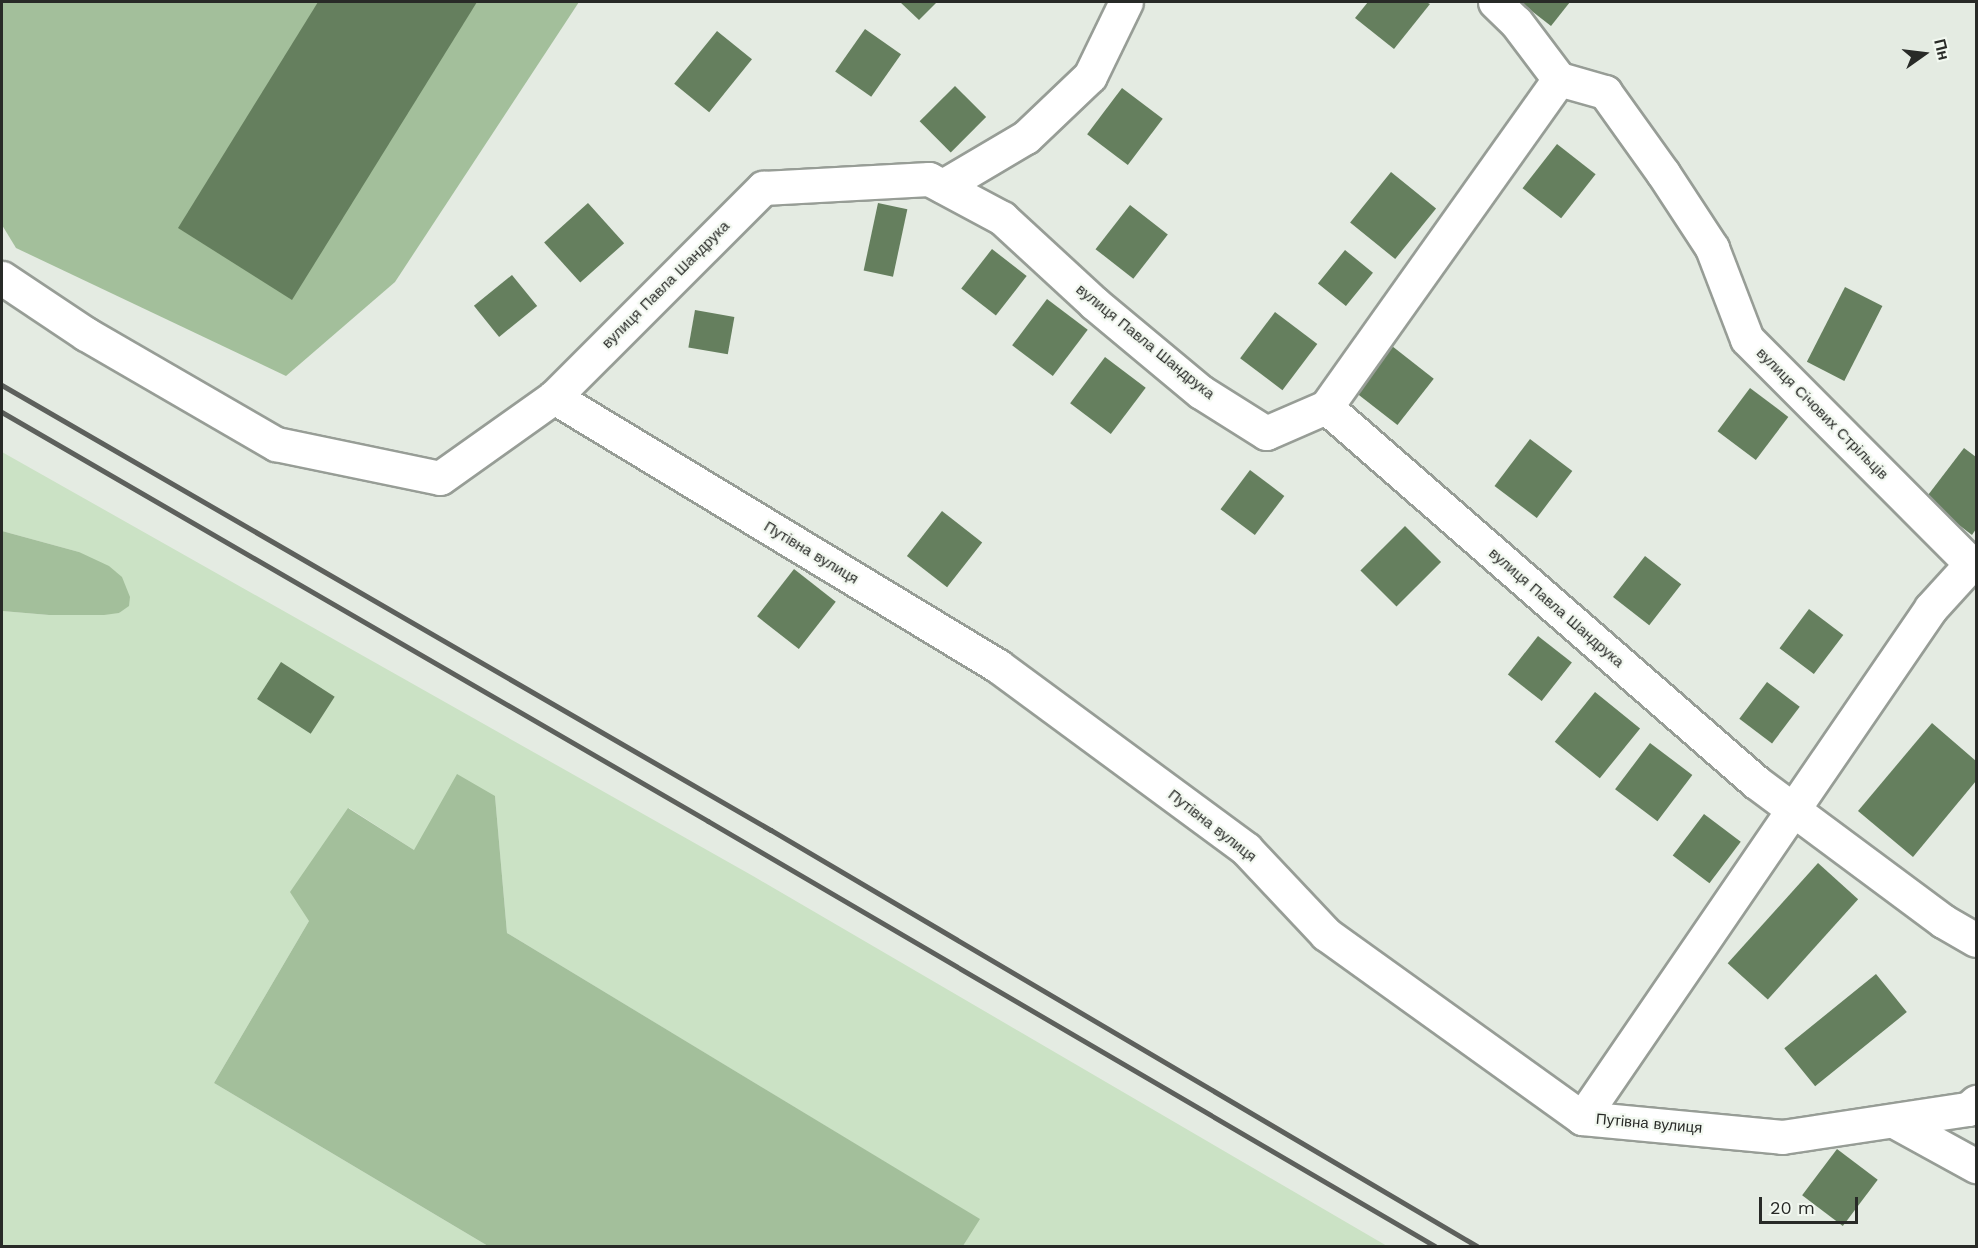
<!DOCTYPE html>
<meta charset="utf-8">
<style>
body{margin:0}
#map{position:relative;width:1978px;height:1248px;overflow:hidden;background:#e4ebe2;font-family:"Work Sans",sans-serif}
div>[style]{position:absolute}
.green>*{inset:0;background:#cbe2c5}
.forest>*{inset:0;background:#a3bf9b}
.building>*{inset:0;background:#657f5e;transform-origin:0 0}
.roads{filter:drop-shadow(2px 0 #979d96) drop-shadow(-2px 0 #979d96) drop-shadow(0 2px #979d96) drop-shadow(0 -2px #979d96)}
.minor>*{height:33px;margin:-16.5px;padding:0 16.5px;transform-origin:16.5px;border-radius:16.5px;background:#fff}
.rail>*{height:4.5px;margin:-2.25px;padding:0 2.25px;transform-origin:2.25px;border-radius:2.25px;background:#5d605c}
span{translate:-50% -50%;white-space:nowrap;text-align:center;line-height:1.15;-webkit-text-stroke:4.5px #f2f8f0;paint-order:stroke}
.street-label{font-size:15px;color:#282a27}
.frame{position:absolute;inset:0;border:3px solid #282a27;pointer-events:none}
.north{position:absolute;left:1894px;top:24px;width:60px;height:60px;-webkit-text-stroke:4px #f2f8f0;paint-order:stroke;rotate:76deg;font-size:16px;font-weight:700;line-height:24px;text-align:center;color:#282a27}
.north::after{content:'';display:block;margin:auto;width:21px;height:27px;background:#282a27;clip-path:polygon(50% 0,100% 100%,50% 72%,0 100%)}
.scale{position:absolute;left:1759px;top:1197px;width:99px;height:27px;box-sizing:border-box;border:3px solid #282a27;border-top:0;padding-left:8px;font-size:18px;line-height:21px;white-space:nowrap;color:#282a27;-webkit-text-stroke:4px #f2f8f0;paint-order:stroke}
</style>
<div id="map">
<div class="green">
<i style="clip-path:polygon(2px 452px,753px 876px,1387px 1246px,963px 1246px,979px 1219px,507px 933px,495px 796px,414px 850px,349px 808px,309px 921px,214px 1083px,488px 1246px,2px 1246px,2px 611px,49px 615px,120px 613px,79px 552px,2px 531px)"></i>
</div>
<div class="forest">
<i style="clip-path:polygon(2px 2px,579px 2px,395px 282px,286px 376px,16px 248px,2px 225px)"></i>
<i style="clip-path:polygon(2px 531px,79px 552px,109px 566px,122px 577px,130px 597px,129px 606px,119px 613px,104px 615px,49px 615px,2px 611px)"></i>
<i style="clip-path:polygon(457px 774px,495px 796px,507px 933px,980px 1219px,963px 1246px,488px 1246px,214px 1083px,309px 921px,290px 892px,348px 808px,414px 850px)"></i>
</div>
<div class="building">
<i style="clip-path:polygon(318px 2px,477px 2px,292px 300px,178px 228px)"></i>
<i style="clip-path:polygon(900px 2px,937px 2px,919px 20px)"></i>
<i style="clip-path:polygon(1368px 2px,1426px 2px,1430px 4px,1394px 49px,1355px 18px)"></i>
<i style="clip-path:polygon(1520px 2px,1570px 2px,1551px 26px)"></i>
<i style="left:865px;top:29px;width:44px;height:52px;rotate:35deg"></i>
<i style="left:717px;top:31px;width:45px;height:68px;rotate:39deg"></i>
<i style="left:955px;top:86px;width:44px;height:50px;rotate:45deg"></i>
<i style="left:1122px;top:88px;width:51px;height:58px;rotate:37deg"></i>
<i style="left:1557px;top:144px;width:49px;height:56px;rotate:38deg"></i>
<i style="left:1391px;top:172px;width:58px;height:65px;rotate:39deg"></i>
<i style="left:588px;top:203px;width:54px;height:59px;rotate:48deg"></i>
<i style="left:878px;top:203px;width:30px;height:69px;rotate:12deg"></i>
<i style="left:1130px;top:205px;width:48px;height:56px;rotate:38deg"></i>
<i style="left:992px;top:249px;width:44px;height:50px;rotate:38deg"></i>
<i style="left:1345px;top:250px;width:36px;height:43px;rotate:39deg"></i>
<i style="left:512px;top:275px;width:40px;height:49px;rotate:51deg"></i>
<i style="left:1845px;top:287px;width:42px;height:84px;rotate:27deg"></i>
<i style="left:1047px;top:299px;width:51px;height:58px;rotate:37deg"></i>
<i style="left:695px;top:310px;width:40px;height:38px;rotate:10deg"></i>
<i style="left:1275px;top:312px;width:53px;height:58px;rotate:37deg"></i>
<i style="left:1392px;top:346px;width:53px;height:59px;rotate:38deg"></i>
<i style="left:1105px;top:357px;width:51px;height:58px;rotate:37deg"></i>
<i style="left:1750px;top:388px;width:48px;height:54px;rotate:37deg"></i>
<i style="left:1530px;top:439px;width:53px;height:59px;rotate:37deg"></i>
<i style="clip-path:polygon(1964px 448px,1976px 457px,1976px 529px,1972px 535px,1925px 499px)"></i>
<i style="left:1250px;top:470px;width:43px;height:49px;rotate:37deg"></i>
<i style="left:942px;top:511px;width:51px;height:57px;rotate:38deg"></i>
<i style="left:1405px;top:526px;width:51px;height:63px;rotate:45deg"></i>
<i style="left:1645px;top:556px;width:46px;height:52px;rotate:38deg"></i>
<i style="left:794px;top:569px;width:53px;height:60px;rotate:38deg"></i>
<i style="left:1809px;top:609px;width:43px;height:49px;rotate:37deg"></i>
<i style="left:1538px;top:636px;width:43px;height:49px;rotate:38deg"></i>
<i style="left:281px;top:662px;width:64px;height:44px;rotate:33deg"></i>
<i style="left:1767px;top:682px;width:41px;height:46px;rotate:37deg"></i>
<i style="left:1595px;top:692px;width:58px;height:64px;rotate:39deg"></i>
<i style="clip-path:polygon(1932px 723px,1976px 761px,1976px 781px,1913px 857px,1858px 811px)"></i>
<i style="left:1650px;top:743px;width:53px;height:58px;rotate:37deg"></i>
<i style="left:1704px;top:814px;width:46px;height:52px;rotate:37deg"></i>
<i style="left:1818px;top:863px;width:54px;height:135px;rotate:42deg"></i>
<i style="left:1876px;top:974px;width:49px;height:118px;rotate:51deg"></i>
<i style="left:1837px;top:1149px;width:51px;height:58px;rotate:37deg"></i>
</div>
<div class="roads">
<div class="minor">
<i style="left:1495px;top:2px;width:29px;rotate:44deg"></i>
<i style="left:1516px;top:22px;width:71px;rotate:53deg"></i>
<i style="left:1559px;top:79px;width:48px;rotate:15.8deg"></i>
<i style="left:1605px;top:92px;width:100px;rotate:54.4deg"></i>
<i style="left:1663px;top:173px;width:90px;rotate:56.8deg"></i>
<i style="left:1712px;top:248px;width:97px;rotate:69deg"></i>
<i style="left:1747px;top:339px;width:317px;rotate:45.1deg"></i>
<i style="left:1971px;top:564px;width:5px;rotate:11deg"></i>
<i style="left:943px;top:186px;width:96px;rotate:-30.6deg"></i>
<i style="left:1026px;top:137px;width:88px;rotate:-43.6deg"></i>
<i style="left:1090px;top:76px;width:82px;rotate:-64.1deg"></i>
<i style="left:2px;top:278px;width:101px;rotate:33.7deg"></i>
<i style="left:86px;top:334px;width:220px;rotate:30.1deg"></i>
<i style="left:276px;top:444px;width:167px;rotate:11.7deg"></i>
<i style="left:440px;top:478px;width:140px;rotate:-35.4deg"></i>
<i style="left:554px;top:397px;width:296px;rotate:-45deg"></i>
<i style="left:763px;top:188px;width:166px;rotate:-3.1deg"></i>
<i style="left:929px;top:179px;width:83px;rotate:28.1deg"></i>
<i style="left:1002px;top:218px;width:125px;rotate:42.7deg"></i>
<i style="left:1094px;top:303px;width:139px;rotate:39.8deg"></i>
<i style="left:1201px;top:392px;width:77px;rotate:32.2deg"></i>
<i style="left:1266px;top:433px;width:65px;rotate:-23.4deg"></i>
<i style="left:1326px;top:407px;width:571px;rotate:41.09deg"></i>
<i style="left:1756px;top:782px;width:233px;rotate:36.6deg"></i>
<i style="left:1943px;top:921px;width:38px;rotate:30deg"></i>
<i style="left:554px;top:397px;width:519px;rotate:31.21deg"></i>
<i style="left:998px;top:666px;width:308px;rotate:36.4deg"></i>
<i style="left:1246px;top:849px;width:117px;rotate:46.7deg"></i>
<i style="left:1326px;top:934px;width:315px;rotate:35.7deg"></i>
<i style="left:1582px;top:1118px;width:201px;rotate:5.4deg"></i>
<i style="left:1782px;top:1137px;width:188px;rotate:-8.6deg"></i>
<i style="left:1968px;top:1109px;width:11px;rotate:-41deg"></i>
<i style="left:1326px;top:407px;width:402px;rotate:-54.6deg"></i>
<i style="left:1582px;top:1118px;width:618px;rotate:-55.62deg"></i>
<i style="left:1931px;top:608px;width:59px;rotate:-47.7deg"></i>
<i style="left:1894px;top:1121px;width:94px;rotate:28.8deg"></i>
</div>
</div>
<div class="rail">
<i style="left:2px;top:385px;width:888px;rotate:30.06deg"></i>
<i style="left:771px;top:830px;width:819px;rotate:30.51deg"></i>
<i style="left:2px;top:412px;width:816px;rotate:30.08deg"></i>
<i style="left:708px;top:821px;width:842px;rotate:30.31deg"></i>
</div>
<div class="street-label">
<span style="left:666px;top:285px;rotate:-45deg">вулиця Павла Шандрука</span>
<span style="left:1145px;top:342px;rotate:39deg">вулиця Павла Шандрука</span>
<span style="left:1822px;top:414px;rotate:45deg">вулиця Січових Стрільців</span>
<span style="left:811px;top:553px;rotate:31deg">Путівна вулиця</span>
<span style="left:1556px;top:608px;rotate:41deg">вулиця Павла Шандрука</span>
<span style="left:1212px;top:826px;rotate:38deg">Путівна вулиця</span>
<span style="left:1649px;top:1124px;rotate:5deg">Путівна вулиця</span>
</div>
<div class="frame"></div>
<div class="north">Пн</div>
<div class="scale">20 m</div>
</div>
